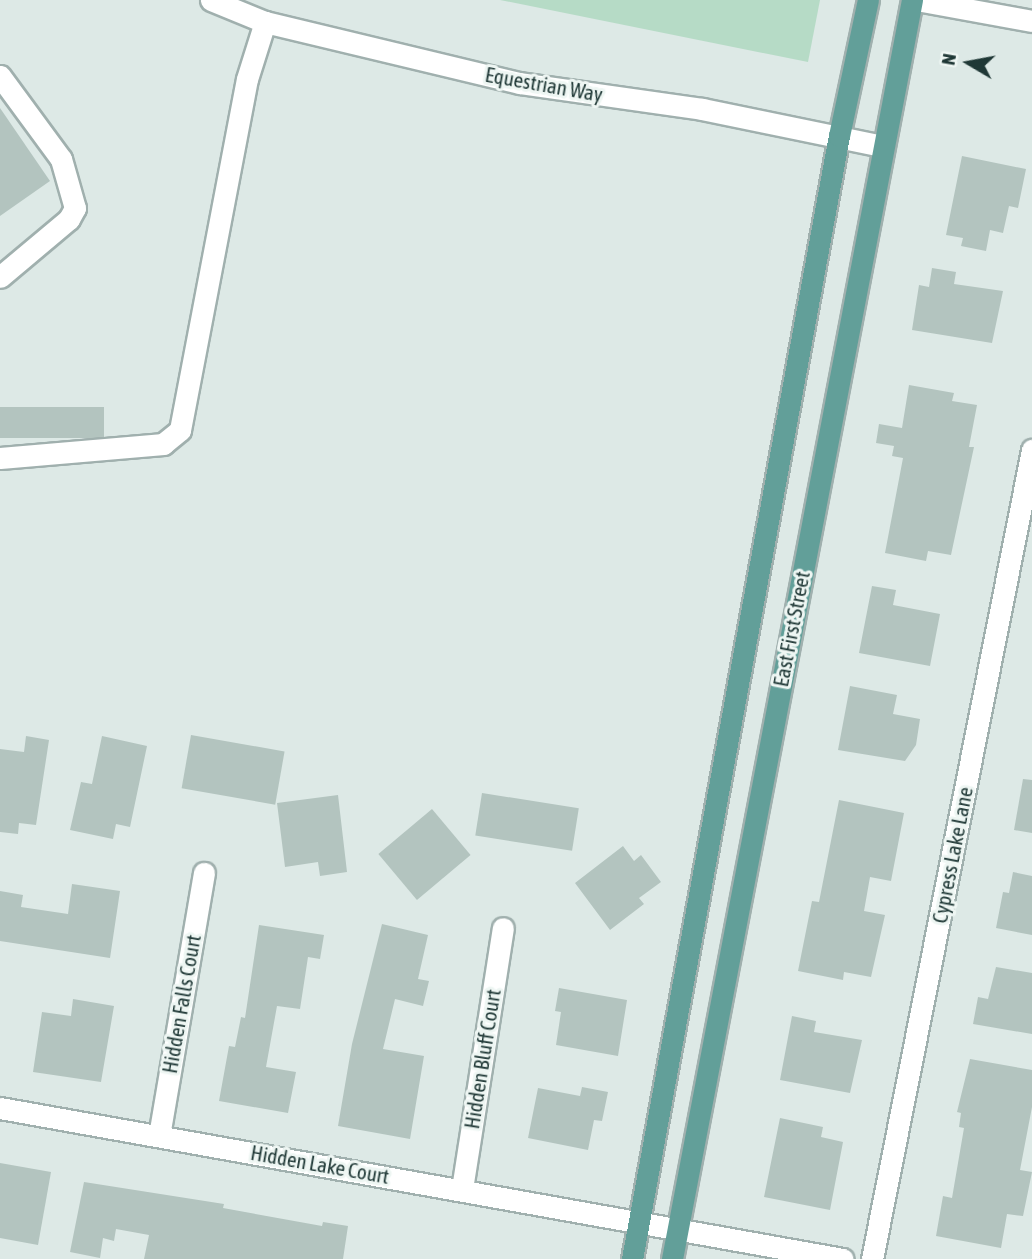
<!DOCTYPE html>
<style>
body{margin:0}
#map{position:relative;width:1032px;height:1259px;overflow:hidden;background:#dde9e6;font-family:"Asap Condensed",sans-serif}
div>[style]{position:absolute}
.green>*{inset:0;background:#b6dbc6}
.building>*{inset:0;background:#b3c4bf;transform-origin:0 0}
.roads{filter:drop-shadow(2px 0 #a0b0ae) drop-shadow(-2px 0 #a0b0ae) drop-shadow(0 2px #a0b0ae) drop-shadow(0 -2px #a0b0ae)}
.minor>*{height:21px;margin:-10.5px;padding:0 10.5px;transform-origin:10.5px;border-radius:10.5px;background:#fff}
.major>*{height:21px;margin:-10.5px;padding:0 10.5px;transform-origin:10.5px;border-radius:10.5px;background:#629f99}
span{translate:-50% -50%;white-space:nowrap;text-align:center;line-height:1.15;-webkit-text-stroke:6px #eef6f3;paint-order:stroke}
.street-label{font-size:21px;color:#1f3836}
.north{position:absolute;left:934px;top:28px;width:70px;height:70px;-webkit-text-stroke:5px #eef6f3;paint-order:stroke;rotate:280deg;font-size:19px;font-weight:700;line-height:28px;text-align:center;color:#1f3836}
.north::after{content:'';display:block;margin:auto;width:24px;height:32px;background:#1f3836;clip-path:polygon(50% 0,100% 100%,50% 72%,0 100%)}
</style>
<div id="map">
<div class="green">
<i style="clip-path:polygon(500px 0,820px 0,808px 62px)"></i>
</div>
<div class="building">
<i style="clip-path:polygon(0 108px,50px 181px,0 216px)"></i>
<i style="clip-path:polygon(962px 156px,1026px 169px,1018px 208px,1009px 206px,1003px 233px,990px 230px,986px 251px,961px 246px,963px 238px,946px 235px)"></i>
<i style="clip-path:polygon(932px 268px,956px 272px,954px 284px,1003px 291px,992px 343px,912px 330px,919px 285px,929px 287px)"></i>
<i style="clip-path:polygon(909px 385px,954px 393px,952px 401px,977px 405px,969px 447px,974px 447px,951px 555px,928px 551px,926px 561px,885px 553px,903px 458px,892px 456px,894px 446px,876px 443px,879px 424px,902px 428px)"></i>
<i style="left:0;top:407px;width:104px;height:31px"></i>
<i style="clip-path:polygon(872px 586px,896px 590px,893px 605px,940px 614px,930px 666px,859px 653px)"></i>
<i style="clip-path:polygon(850px 686px,897px 695px,893px 714px,920px 719px,916px 745px,905px 761px,838px 750px)"></i>
<i style="left:191px;top:735px;width:95px;height:54px;rotate:10deg"></i>
<i style="clip-path:polygon(26px 736px,49px 740px,36px 825px,19px 823px,18px 834px,0 832px,0 749px,24px 752px)"></i>
<i style="clip-path:polygon(102px 736px,147px 746px,130px 827px,116px 824px,113px 839px,70px 830px,81px 782px,92px 784px)"></i>
<i style="clip-path:polygon(1023px 779px,1032px 780px,1032px 833px,1014px 830px)"></i>
<i style="left:482px;top:793px;width:98px;height:43px;rotate:9deg"></i>
<i style="clip-path:polygon(338px 795px,347px 872px,320px 876px,318px 862px,285px 867px,277px 803px)"></i>
<i style="clip-path:polygon(839px 800px,904px 813px,891px 881px,870px 877px,864px 911px,885px 915px,871px 977px,844px 972px,843px 980px,798px 971px,812px 901px,819px 902px)"></i>
<i style="left:432px;top:809px;width:60px;height:70px;rotate:50deg"></i>
<i style="clip-path:polygon(623px 846px,634px 861px,641px 855px,661px 882px,639px 898px,644px 904px,610px 930px,575px 883px)"></i>
<i style="clip-path:polygon(1013px 872px,1032px 876px,1032px 935px,996px 928px,1003px 892px,1009px 893px)"></i>
<i style="clip-path:polygon(72px 884px,120px 891px,110px 958px,0 941px,0 891px,23px 895px,21px 907px,68px 914px)"></i>
<i style="clip-path:polygon(382px 924px,428px 935px,418px 979px,429px 981px,423px 1006px,395px 999px,383px 1049px,424px 1056px,410px 1139px,338px 1126px,352px 1044px)"></i>
<i style="clip-path:polygon(259px 925px,324px 935px,320px 959px,308px 957px,300px 1009px,277px 1006px,266px 1067px,296px 1072px,288px 1113px,219px 1101px,229px 1046px,235px 1047px,241px 1017px,245px 1018px)"></i>
<i style="clip-path:polygon(996px 967px,1032px 973px,1032px 1034px,973px 1024px,978px 997px,988px 999px)"></i>
<i style="clip-path:polygon(559px 988px,627px 1000px,618px 1056px,556px 1045px,561px 1012px,555px 1011px)"></i>
<i style="clip-path:polygon(73px 999px,114px 1006px,101px 1082px,33px 1072px,42px 1012px,71px 1016px)"></i>
<i style="clip-path:polygon(792px 1016px,816px 1021px,814px 1032px,862px 1040px,850px 1093px,780px 1080px)"></i>
<i style="clip-path:polygon(970px 1059px,1032px 1070px,1032px 1107px,1020px 1170px,1032px 1172px,1023px 1216px,1007px 1214px,1001px 1248px,936px 1236px,943px 1196px,952px 1198px,964px 1128px,959px 1127px,961px 1113px,957px 1112px)"></i>
<i style="clip-path:polygon(582px 1087px,608px 1092px,602px 1121px,594px 1120px,588px 1150px,528px 1138px,538px 1088px,580px 1096px)"></i>
<i style="clip-path:polygon(780px 1118px,823px 1127px,821px 1137px,843px 1142px,830px 1210px,764px 1197px)"></i>
<i style="clip-path:polygon(0 1163px,51px 1172px,38px 1245px,0 1238px)"></i>
<i style="clip-path:polygon(84px 1182px,224px 1204px,223px 1208px,322px 1226px,323px 1222px,348px 1226px,343px 1259px,144px 1259px,149px 1235px,116px 1229px,114px 1241px,103px 1238px,100px 1258px,70px 1252px)"></i>
</div>
<div class="roads">
<div class="minor">
<i style="left:211px;top:0;width:58px;rotate:22.2deg"></i>
<i style="left:265px;top:22px;width:262px;rotate:13.5deg"></i>
<i style="left:520px;top:83px;width:184px;rotate:8.1deg"></i>
<i style="left:702px;top:109px;width:184px;rotate:11.6deg"></i>
<i style="left:917px;top:0;width:117px;rotate:10.3deg"></i>
<i style="left:0;top:76px;width:103px;rotate:53.7deg"></i>
<i style="left:61px;top:159px;width:51px;rotate:74.1deg"></i>
<i style="left:75px;top:208px;width:13px;rotate:119deg"></i>
<i style="left:69px;top:219px;width:90px;rotate:140deg"></i>
<i style="left:0;top:458px;width:164px;rotate:-4.9deg"></i>
<i style="left:163px;top:444px;width:22px;rotate:-39deg"></i>
<i style="left:180px;top:430px;width:357px;rotate:-79.2deg"></i>
<i style="left:247px;top:79px;width:60px;rotate:-72.5deg"></i>
<i style="left:0;top:1108px;width:856px;rotate:10.16deg"></i>
<i style="left:159px;top:1136px;width:267px;rotate:-80.3deg"></i>
<i style="left:462px;top:1189px;width:264px;rotate:-81.1deg"></i>
<i style="left:872px;top:1259px;width:825px;rotate:-78.81deg"></i>
</div>
<div class="major">
<i style="left:632px;top:1259px;width:1142px;rotate:-79.56deg"></i>
<i style="left:839px;top:136px;width:139px;rotate:-78deg"></i>
<i style="left:672px;top:1259px;width:1282px;rotate:-79.21deg"></i>
</div>
</div>
<div class="street-label">
<span style="left:544px;top:84px;rotate:10deg">Equestrian Way</span>
<span style="left:791px;top:629px;rotate:-79deg">East First Street</span>
<span style="left:952px;top:855px;rotate:-79deg">Cypress Lake Lane</span>
<span style="left:181px;top:1004px;rotate:-80deg">Hidden Falls Court</span>
<span style="left:482px;top:1059px;rotate:-81deg">Hidden Bluff Court</span>
<span style="left:320px;top:1164px;rotate:10deg">Hidden Lake Court</span>
</div>
<div class="north">N</div>
</div>
